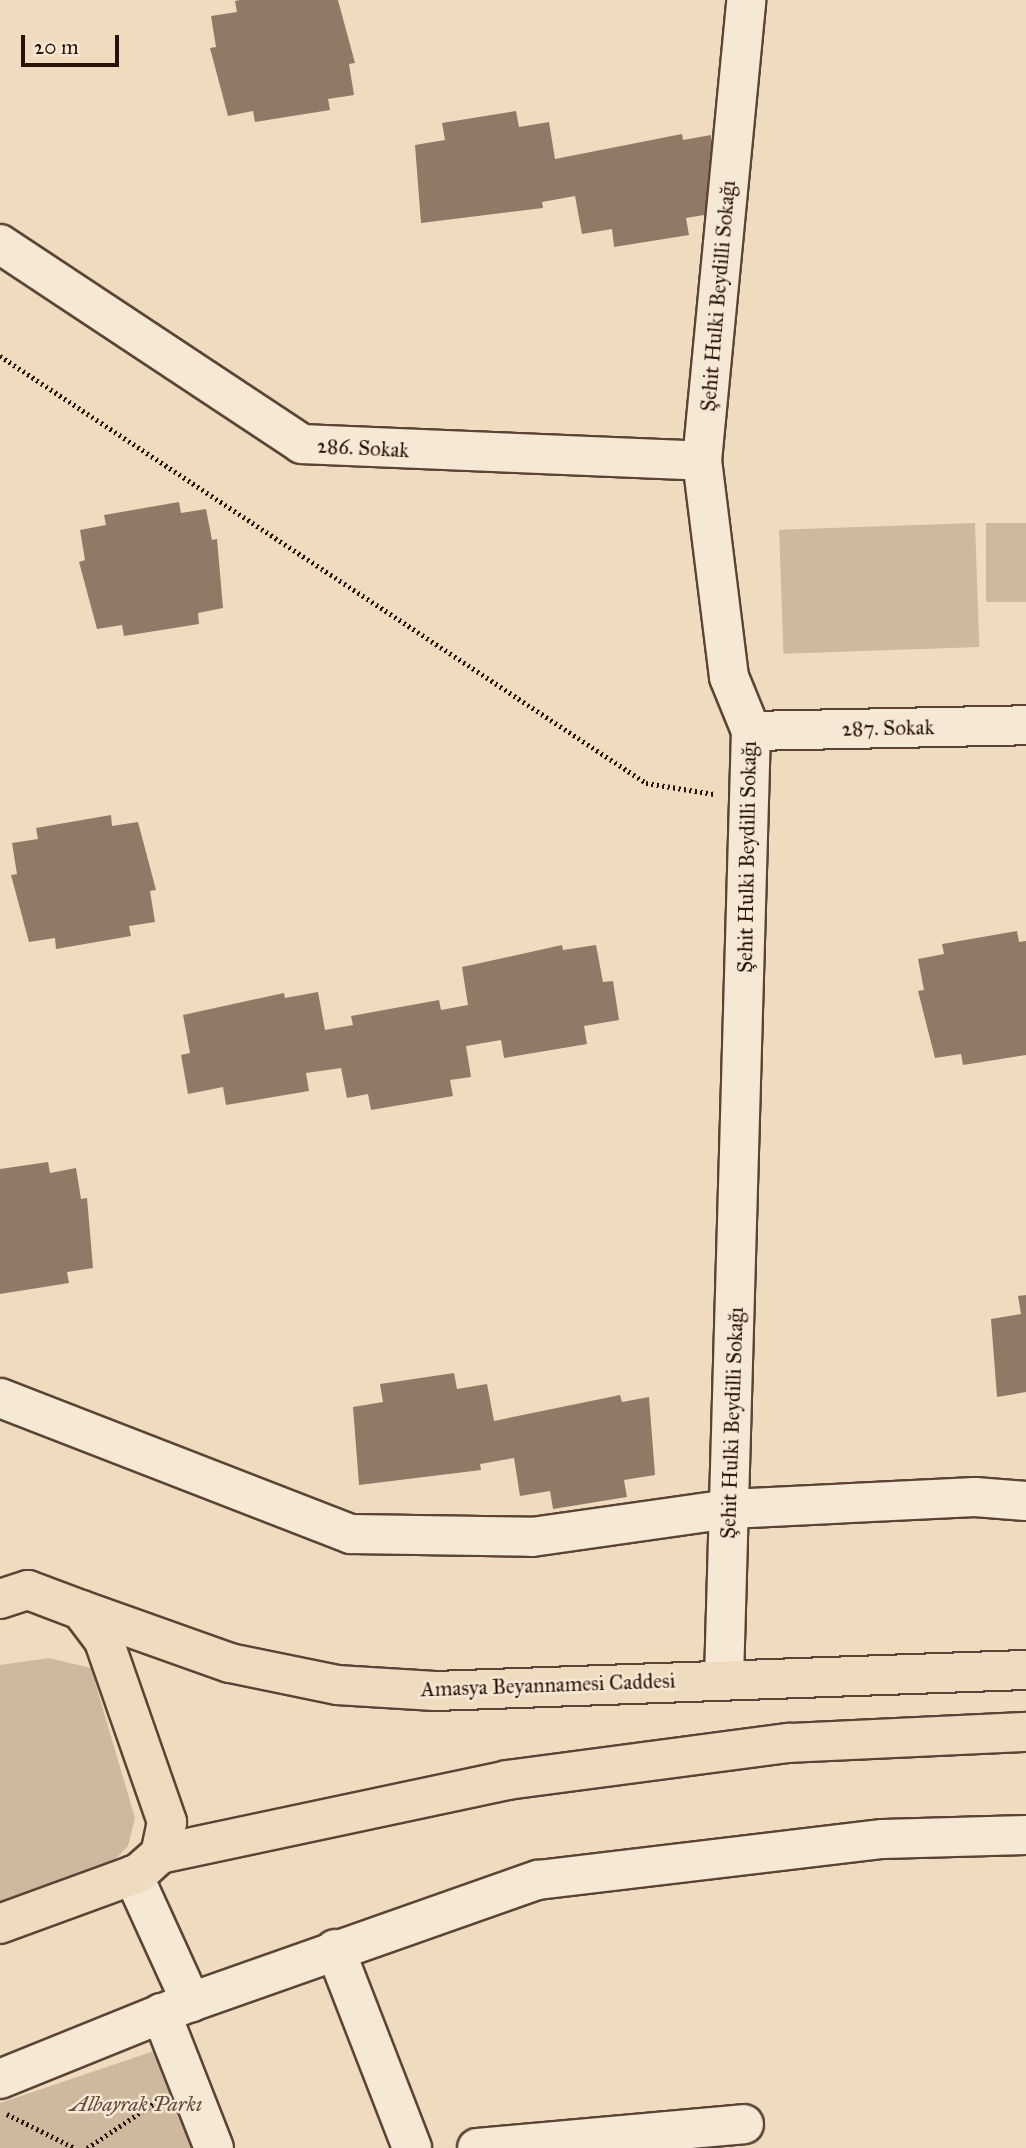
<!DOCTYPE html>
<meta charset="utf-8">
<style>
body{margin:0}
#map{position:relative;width:1026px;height:2148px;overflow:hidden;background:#efdbbe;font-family:"IM FELL Great Primer",serif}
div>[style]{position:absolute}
.green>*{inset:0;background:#ceb99f;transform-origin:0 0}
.building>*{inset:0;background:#907a67}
.path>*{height:4.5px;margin-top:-2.25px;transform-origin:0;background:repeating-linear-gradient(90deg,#2a1108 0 2px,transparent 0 5.5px)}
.roads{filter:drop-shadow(2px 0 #5b4436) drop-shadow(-2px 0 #5b4436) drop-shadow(0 2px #5b4436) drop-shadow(0 -2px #5b4436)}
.minor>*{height:38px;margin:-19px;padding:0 19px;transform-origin:19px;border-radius:19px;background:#f5e8d5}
.major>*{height:38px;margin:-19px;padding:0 19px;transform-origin:19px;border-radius:19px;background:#efdbbe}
span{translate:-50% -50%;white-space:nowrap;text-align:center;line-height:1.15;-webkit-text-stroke:5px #f5e8d5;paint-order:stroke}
.street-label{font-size:21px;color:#2a1108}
.park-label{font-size:21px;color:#634c3d;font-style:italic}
.scale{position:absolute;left:21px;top:35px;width:98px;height:32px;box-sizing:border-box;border:4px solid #2a1108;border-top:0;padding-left:9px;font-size:21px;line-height:24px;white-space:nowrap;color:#2a1108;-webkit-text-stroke:5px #f5e8d5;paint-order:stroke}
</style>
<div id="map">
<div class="green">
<i style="left:975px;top:523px;width:124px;height:196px;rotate:88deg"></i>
<i style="left:1026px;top:523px;width:79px;height:40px;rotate:90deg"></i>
<i style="clip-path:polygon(49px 1658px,91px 1668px,135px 1818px,128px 1846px,104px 1871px,0 1912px,0 1665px)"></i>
<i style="clip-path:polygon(163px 2048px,199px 2148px,0 2148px,0 2103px)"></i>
</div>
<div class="building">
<i style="clip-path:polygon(240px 0,338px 0,355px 63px,349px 64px,354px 95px,328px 99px,330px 110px,255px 122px,253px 111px,228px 116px,210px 48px,216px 47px,211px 16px,237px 12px,235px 1px)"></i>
<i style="clip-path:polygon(516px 111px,519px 127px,549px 122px,555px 159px,682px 134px,683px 140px,711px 135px,716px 213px,686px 218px,689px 235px,614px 247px,612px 229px,582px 234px,575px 196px,542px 202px,543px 208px,421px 223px,415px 145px,445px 140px,442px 123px)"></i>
<i style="clip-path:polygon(179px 502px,181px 513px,206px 509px,212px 540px,217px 539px,223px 608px,198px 613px,199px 624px,124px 636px,122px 625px,97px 629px,79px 562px,85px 560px,80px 530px,106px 525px,104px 515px)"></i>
<i style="clip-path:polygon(111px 815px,112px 826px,138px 822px,156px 890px,150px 891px,155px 922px,129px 926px,131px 936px,56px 949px,55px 938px,29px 942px,11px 875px,17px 874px,12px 843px,38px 839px,36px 828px)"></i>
<i style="clip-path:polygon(1017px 931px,1019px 942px,1026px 941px,1026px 1055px,963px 1065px,961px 1054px,935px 1058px,918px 991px,924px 990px,918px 959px,944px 954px,942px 944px)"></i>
<i style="clip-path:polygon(562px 945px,563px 950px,596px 945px,603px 982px,613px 981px,619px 1020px,584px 1026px,587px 1044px,504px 1058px,501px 1040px,466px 1046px,471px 1077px,450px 1080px,453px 1096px,371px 1110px,368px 1094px,347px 1098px,341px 1068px,306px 1073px,309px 1091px,226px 1105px,223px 1087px,188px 1094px,181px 1055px,190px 1053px,183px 1015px,284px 993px,285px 998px,318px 992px,325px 1030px,353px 1025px,351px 1016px,439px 1000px,441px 1010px,468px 1005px,462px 967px)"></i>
<i style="clip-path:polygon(48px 1162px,50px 1173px,76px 1168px,81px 1199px,87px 1198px,93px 1268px,67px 1272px,69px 1283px,0 1294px,0 1169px)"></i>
<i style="clip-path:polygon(1026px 1295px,1026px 1392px,997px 1397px,991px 1319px,1021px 1314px,1018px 1296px)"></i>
<i style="clip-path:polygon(454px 1373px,457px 1389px,487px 1384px,494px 1421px,620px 1395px,622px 1402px,649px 1397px,655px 1475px,624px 1480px,627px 1497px,553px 1509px,550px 1491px,520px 1496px,514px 1458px,480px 1464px,481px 1470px,359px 1485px,353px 1407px,383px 1402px,380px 1384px)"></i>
</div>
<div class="path">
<i style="left:0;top:356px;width:774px;rotate:33.46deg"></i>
<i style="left:646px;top:783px;width:69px;rotate:9.2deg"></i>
<i style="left:7px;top:2114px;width:76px;rotate:26.6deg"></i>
<i style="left:87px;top:2148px;width:87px;rotate:-33.7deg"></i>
</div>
<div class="roads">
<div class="minor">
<i style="left:0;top:244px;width:362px;rotate:33.5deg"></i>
<i style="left:302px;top:444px;width:400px;rotate:2.4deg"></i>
<i style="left:751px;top:731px;width:275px;rotate:-1.2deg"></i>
<i style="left:0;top:1398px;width:376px;rotate:21.2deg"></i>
<i style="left:351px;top:1534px;width:181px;rotate:0.9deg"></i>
<i style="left:532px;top:1537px;width:199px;rotate:-8.1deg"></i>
<i style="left:729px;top:1509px;width:246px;rotate:-2.8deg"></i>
<i style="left:975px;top:1497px;width:51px;rotate:4.5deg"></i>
<i style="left:724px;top:1679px;width:948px;rotate:-88.37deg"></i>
<i style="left:751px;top:731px;width:58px;rotate:-112.2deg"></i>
<i style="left:729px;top:677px;width:218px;rotate:-97.1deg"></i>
<i style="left:702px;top:461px;width:463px;rotate:-84.5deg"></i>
<i style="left:133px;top:1875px;width:140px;rotate:65.5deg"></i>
<i style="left:335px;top:1949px;width:213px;rotate:68.8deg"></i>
<i style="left:161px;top:2013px;width:145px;rotate:68.6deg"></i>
<i style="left:0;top:2079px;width:206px;rotate:-22deg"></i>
<i style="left:191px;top:2002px;width:368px;rotate:-19.4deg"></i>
<i style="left:538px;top:1880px;width:347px;rotate:-6.8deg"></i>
<i style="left:883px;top:1839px;width:143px;rotate:-1.6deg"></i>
<i style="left:477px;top:2148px;width:268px;rotate:-5.1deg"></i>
</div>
<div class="major">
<i style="left:0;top:1599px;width:29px;rotate:-18deg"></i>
<i style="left:28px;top:1590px;width:57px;rotate:20.7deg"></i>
<i style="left:81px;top:1610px;width:39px;rotate:53deg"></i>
<i style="left:104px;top:1641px;width:192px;rotate:70.8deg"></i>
<i style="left:167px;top:1822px;width:33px;rotate:102deg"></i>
<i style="left:160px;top:1854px;width:28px;rotate:138deg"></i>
<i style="left:139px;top:1873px;width:148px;rotate:159.9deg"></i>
<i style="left:81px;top:1610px;width:158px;rotate:19.6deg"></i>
<i style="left:230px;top:1663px;width:109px;rotate:11.6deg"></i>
<i style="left:337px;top:1685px;width:98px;rotate:3.5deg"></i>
<i style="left:435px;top:1691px;width:591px;rotate:-2.04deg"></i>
<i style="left:160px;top:1854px;width:355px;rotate:-12deg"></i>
<i style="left:507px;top:1780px;width:284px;rotate:-7.5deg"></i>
<i style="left:789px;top:1743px;width:237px;rotate:-2.7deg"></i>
</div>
</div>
<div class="street-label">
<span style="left:718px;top:296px;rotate:-85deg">Şehit Hulki Beydilli Sokağı</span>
<span style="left:363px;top:448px;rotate:3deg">286. Sokak</span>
<span style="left:888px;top:728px;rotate:-1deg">287. Sokak</span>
<span style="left:747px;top:857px;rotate:-89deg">Şehit Hulki Beydilli Sokağı</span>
<span style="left:732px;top:1423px;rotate:-88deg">Şehit Hulki Beydilli Sokağı</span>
<span style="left:548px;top:1685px;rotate:-2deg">Amasya Beyannamesi Caddesi</span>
</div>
<div class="park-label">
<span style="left:136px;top:2104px">Albayrak Parkı</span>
</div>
<div class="scale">20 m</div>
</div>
